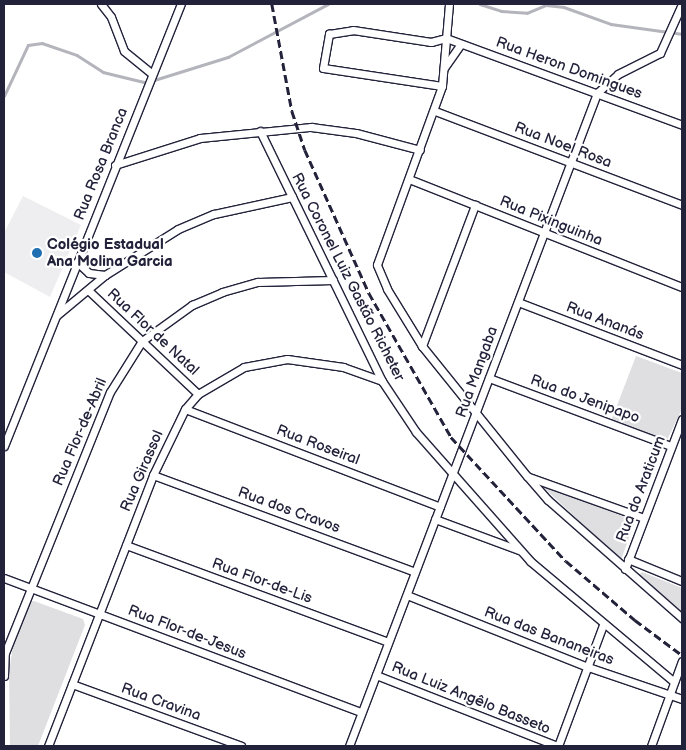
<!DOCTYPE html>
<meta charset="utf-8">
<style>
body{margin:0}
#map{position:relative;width:686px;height:750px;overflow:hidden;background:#fff;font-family:"Balsamiq Sans",sans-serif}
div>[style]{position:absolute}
.built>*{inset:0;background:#eeeef1}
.green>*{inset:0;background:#dfdfe2}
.stream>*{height:2.5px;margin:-1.25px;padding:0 1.25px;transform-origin:1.25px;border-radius:1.25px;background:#b4b4bc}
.roads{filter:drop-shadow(1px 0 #22223b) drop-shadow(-1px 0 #22223b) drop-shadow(0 1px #22223b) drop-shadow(0 -1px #22223b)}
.minor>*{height:7px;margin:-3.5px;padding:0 3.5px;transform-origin:3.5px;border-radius:3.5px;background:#fff}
.rail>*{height:2.5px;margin-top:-1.25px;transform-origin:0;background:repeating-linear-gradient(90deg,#22223b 0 8px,transparent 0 12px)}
.dots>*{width:14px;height:14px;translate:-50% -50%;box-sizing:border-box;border:2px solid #fff;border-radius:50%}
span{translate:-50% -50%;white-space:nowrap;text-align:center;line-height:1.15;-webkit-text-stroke:4.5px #fff;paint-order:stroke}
.street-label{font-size:15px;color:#22223b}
.poi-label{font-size:15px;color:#22223b;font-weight:700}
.left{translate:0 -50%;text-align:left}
.frame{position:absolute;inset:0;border:5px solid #22223b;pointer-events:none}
</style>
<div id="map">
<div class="built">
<i style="clip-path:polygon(23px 196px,81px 225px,50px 297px,4px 272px,4px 233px)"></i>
</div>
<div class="green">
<i style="clip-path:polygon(636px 356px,682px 373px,682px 409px,667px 440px,611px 421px)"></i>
<i style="clip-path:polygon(541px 485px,635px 521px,621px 560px)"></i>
<i style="clip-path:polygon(642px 572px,682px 588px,682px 612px,638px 576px)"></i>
<i style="clip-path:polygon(34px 601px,83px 619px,85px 625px,38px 746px,10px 746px,9px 673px,13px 645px,29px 602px)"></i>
</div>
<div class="stream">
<i style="left:480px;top:4px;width:22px;rotate:18deg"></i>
<i style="left:501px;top:11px;width:26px;rotate:4deg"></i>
<i style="left:527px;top:13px;width:21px;rotate:-23deg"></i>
<i style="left:546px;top:5px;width:18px;rotate:6deg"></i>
<i style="left:564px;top:7px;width:50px;rotate:19.9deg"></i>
<i style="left:611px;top:24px;width:72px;rotate:8deg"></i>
<i style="left:151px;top:81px;width:81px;rotate:-17.3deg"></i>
<i style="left:228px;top:57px;width:113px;rotate:-27.9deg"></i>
<i style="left:4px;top:96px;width:56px;rotate:-64.8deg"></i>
<i style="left:28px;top:45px;width:14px;rotate:-8deg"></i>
<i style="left:42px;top:43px;width:37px;rotate:19deg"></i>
<i style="left:77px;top:55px;width:31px;rotate:33deg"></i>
<i style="left:103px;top:72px;width:46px;rotate:13.7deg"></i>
</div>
<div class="roads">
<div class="minor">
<i style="left:101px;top:4px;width:16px;rotate:52deg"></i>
<i style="left:111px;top:17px;width:36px;rotate:69deg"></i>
<i style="left:124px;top:51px;width:36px;rotate:39deg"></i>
<i style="left:449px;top:4px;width:82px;rotate:94.9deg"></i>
<i style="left:442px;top:86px;width:190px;rotate:110deg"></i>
<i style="left:377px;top:265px;width:26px;rotate:67deg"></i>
<i style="left:387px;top:289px;width:67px;rotate:58.4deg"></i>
<i style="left:422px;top:346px;width:167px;rotate:51.1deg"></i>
<i style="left:527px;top:476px;width:32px;rotate:49deg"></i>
<i style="left:548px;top:500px;width:179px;rotate:41.4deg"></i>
<i style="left:446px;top:38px;width:252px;rotate:20.2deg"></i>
<i style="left:444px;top:68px;width:29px;rotate:-55deg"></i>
<i style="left:442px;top:86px;width:120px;rotate:-171.4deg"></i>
<i style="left:323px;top:68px;width:35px;rotate:-80deg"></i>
<i style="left:329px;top:34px;width:24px;rotate:-9deg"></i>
<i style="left:353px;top:30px;width:79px;rotate:8.7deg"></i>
<i style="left:431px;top:42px;width:16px;rotate:-15deg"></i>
<i style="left:435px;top:111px;width:264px;rotate:20.8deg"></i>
<i style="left:260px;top:131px;width:278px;rotate:64deg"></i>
<i style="left:382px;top:381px;width:61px;rotate:56.3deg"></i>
<i style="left:416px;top:432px;width:172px;rotate:48.5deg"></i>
<i style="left:530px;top:561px;width:188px;rotate:40deg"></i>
<i style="left:115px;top:165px;width:89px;rotate:-17.6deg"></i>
<i style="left:200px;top:138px;width:112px;rotate:-5.7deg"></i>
<i style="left:311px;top:127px;width:45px;rotate:7.6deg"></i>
<i style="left:356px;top:133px;width:66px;rotate:14.9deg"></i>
<i style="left:409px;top:179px;width:294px;rotate:21.6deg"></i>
<i style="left:77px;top:262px;width:16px;rotate:43deg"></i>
<i style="left:89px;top:273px;width:16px;rotate:7deg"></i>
<i style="left:88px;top:290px;width:151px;rotate:43.4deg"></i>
<i style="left:518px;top:302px;width:176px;rotate:21deg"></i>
<i style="left:57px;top:315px;width:62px;rotate:-39.8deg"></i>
<i style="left:105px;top:275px;width:86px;rotate:-32.2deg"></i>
<i style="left:178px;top:229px;width:39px;rotate:-23deg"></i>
<i style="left:214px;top:214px;width:80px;rotate:-12.3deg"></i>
<i style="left:422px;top:346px;width:151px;rotate:-69.4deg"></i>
<i style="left:489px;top:378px;width:194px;rotate:20.5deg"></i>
<i style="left:185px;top:409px;width:273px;rotate:21deg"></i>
<i style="left:4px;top:446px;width:476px;rotate:-68.2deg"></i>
<i style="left:153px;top:475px;width:279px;rotate:20.3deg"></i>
<i style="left:529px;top:477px;width:122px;rotate:19.6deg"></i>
<i style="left:435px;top:519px;width:90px;rotate:20.3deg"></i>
<i style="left:126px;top:545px;width:279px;rotate:20.3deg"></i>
<i style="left:628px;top:559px;width:58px;rotate:22.2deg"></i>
<i style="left:625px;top:569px;width:160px;rotate:-69.2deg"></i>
<i style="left:4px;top:578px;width:381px;rotate:20.6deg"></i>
<i style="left:407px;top:595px;width:195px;rotate:21.7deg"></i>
<i style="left:588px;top:667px;width:99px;rotate:18.8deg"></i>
<i style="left:376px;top:675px;width:194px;rotate:21.4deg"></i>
<i style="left:4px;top:676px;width:23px;rotate:-88deg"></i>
<i style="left:5px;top:653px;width:281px;rotate:-68.1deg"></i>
<i style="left:110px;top:392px;width:60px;rotate:-57.9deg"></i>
<i style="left:142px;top:341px;width:62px;rotate:-35.8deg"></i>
<i style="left:192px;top:305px;width:33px;rotate:-23deg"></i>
<i style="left:222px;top:292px;width:37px;rotate:-16deg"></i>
<i style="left:258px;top:282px;width:75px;rotate:-1.5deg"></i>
<i style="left:72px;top:684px;width:180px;rotate:20.1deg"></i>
<i style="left:48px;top:746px;width:291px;rotate:-68.8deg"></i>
<i style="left:153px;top:475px;width:73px;rotate:-64.1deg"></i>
<i style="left:185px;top:409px;width:20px;rotate:-49deg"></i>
<i style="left:198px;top:394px;width:53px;rotate:-30.4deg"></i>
<i style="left:244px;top:367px;width:44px;rotate:-10.5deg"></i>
<i style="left:287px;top:359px;width:57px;rotate:8.1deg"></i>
<i style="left:343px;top:367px;width:41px;rotate:19.7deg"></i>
<i style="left:349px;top:746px;width:699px;rotate:-69.2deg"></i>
<i style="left:597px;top:93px;width:28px;rotate:-42deg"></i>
<i style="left:618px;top:74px;width:47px;rotate:-26.6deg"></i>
<i style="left:660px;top:53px;width:54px;rotate:-65.8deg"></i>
<i style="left:558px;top:746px;width:129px;rotate:-69.6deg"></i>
<i style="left:651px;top:746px;width:90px;rotate:-70deg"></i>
</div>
</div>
<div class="rail">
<i style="left:272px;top:4px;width:109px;rotate:79.4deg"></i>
<i style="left:292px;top:111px;width:41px;rotate:71.6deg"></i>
<i style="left:305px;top:150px;width:157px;rotate:65.9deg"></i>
<i style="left:369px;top:293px;width:166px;rotate:60.3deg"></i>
<i style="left:451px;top:437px;width:169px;rotate:47.2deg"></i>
<i style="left:566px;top:561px;width:91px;rotate:40.5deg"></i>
<i style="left:635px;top:620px;width:59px;rotate:36.7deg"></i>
</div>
<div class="dots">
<i style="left:37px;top:253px;background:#1f6fb2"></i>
</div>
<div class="street-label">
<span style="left:569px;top:68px;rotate:20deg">Rua Heron Domingues</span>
<span style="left:563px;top:145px;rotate:21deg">Rua Noel Rosa</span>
<span style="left:101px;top:164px;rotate:-68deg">Rua Rosa Branca</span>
<span style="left:551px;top:221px;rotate:22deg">Rua Pixinguinha</span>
<span style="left:348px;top:277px;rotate:63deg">Rua Coronel Luiz Gastão Richeter</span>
<span style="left:605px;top:321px;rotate:21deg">Rua Ananás</span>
<span style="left:153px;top:332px;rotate:43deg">Rua Flor de Natal</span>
<span style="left:477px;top:372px;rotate:-70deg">Rua Mangaba</span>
<span style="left:585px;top:399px;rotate:20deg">Rua do Jenipapo</span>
<span style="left:80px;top:432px;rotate:-67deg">Rua Flor-de-Abril</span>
<span style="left:318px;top:445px;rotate:21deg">Rua Roseiral</span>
<span style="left:142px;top:471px;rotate:-67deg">Rua Girassol</span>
<span style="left:641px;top:489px;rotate:-69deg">Rua do Araticum</span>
<span style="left:289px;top:510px;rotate:20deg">Rua dos Cravos</span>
<span style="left:262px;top:581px;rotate:20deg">Rua Flor-de-Lis</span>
<span style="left:187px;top:632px;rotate:21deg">Rua Flor-de-Jesus</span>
<span style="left:549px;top:636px;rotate:21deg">Rua das Bananeiras</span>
<span style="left:471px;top:698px;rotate:22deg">Rua Luiz Angêlo Basseto</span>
<span style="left:161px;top:702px;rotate:20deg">Rua Cravina</span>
</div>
<div class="poi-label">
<span class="left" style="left:47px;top:253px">Colégio Estadual<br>Ana Molina Garcia</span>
</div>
<div class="frame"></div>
</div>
